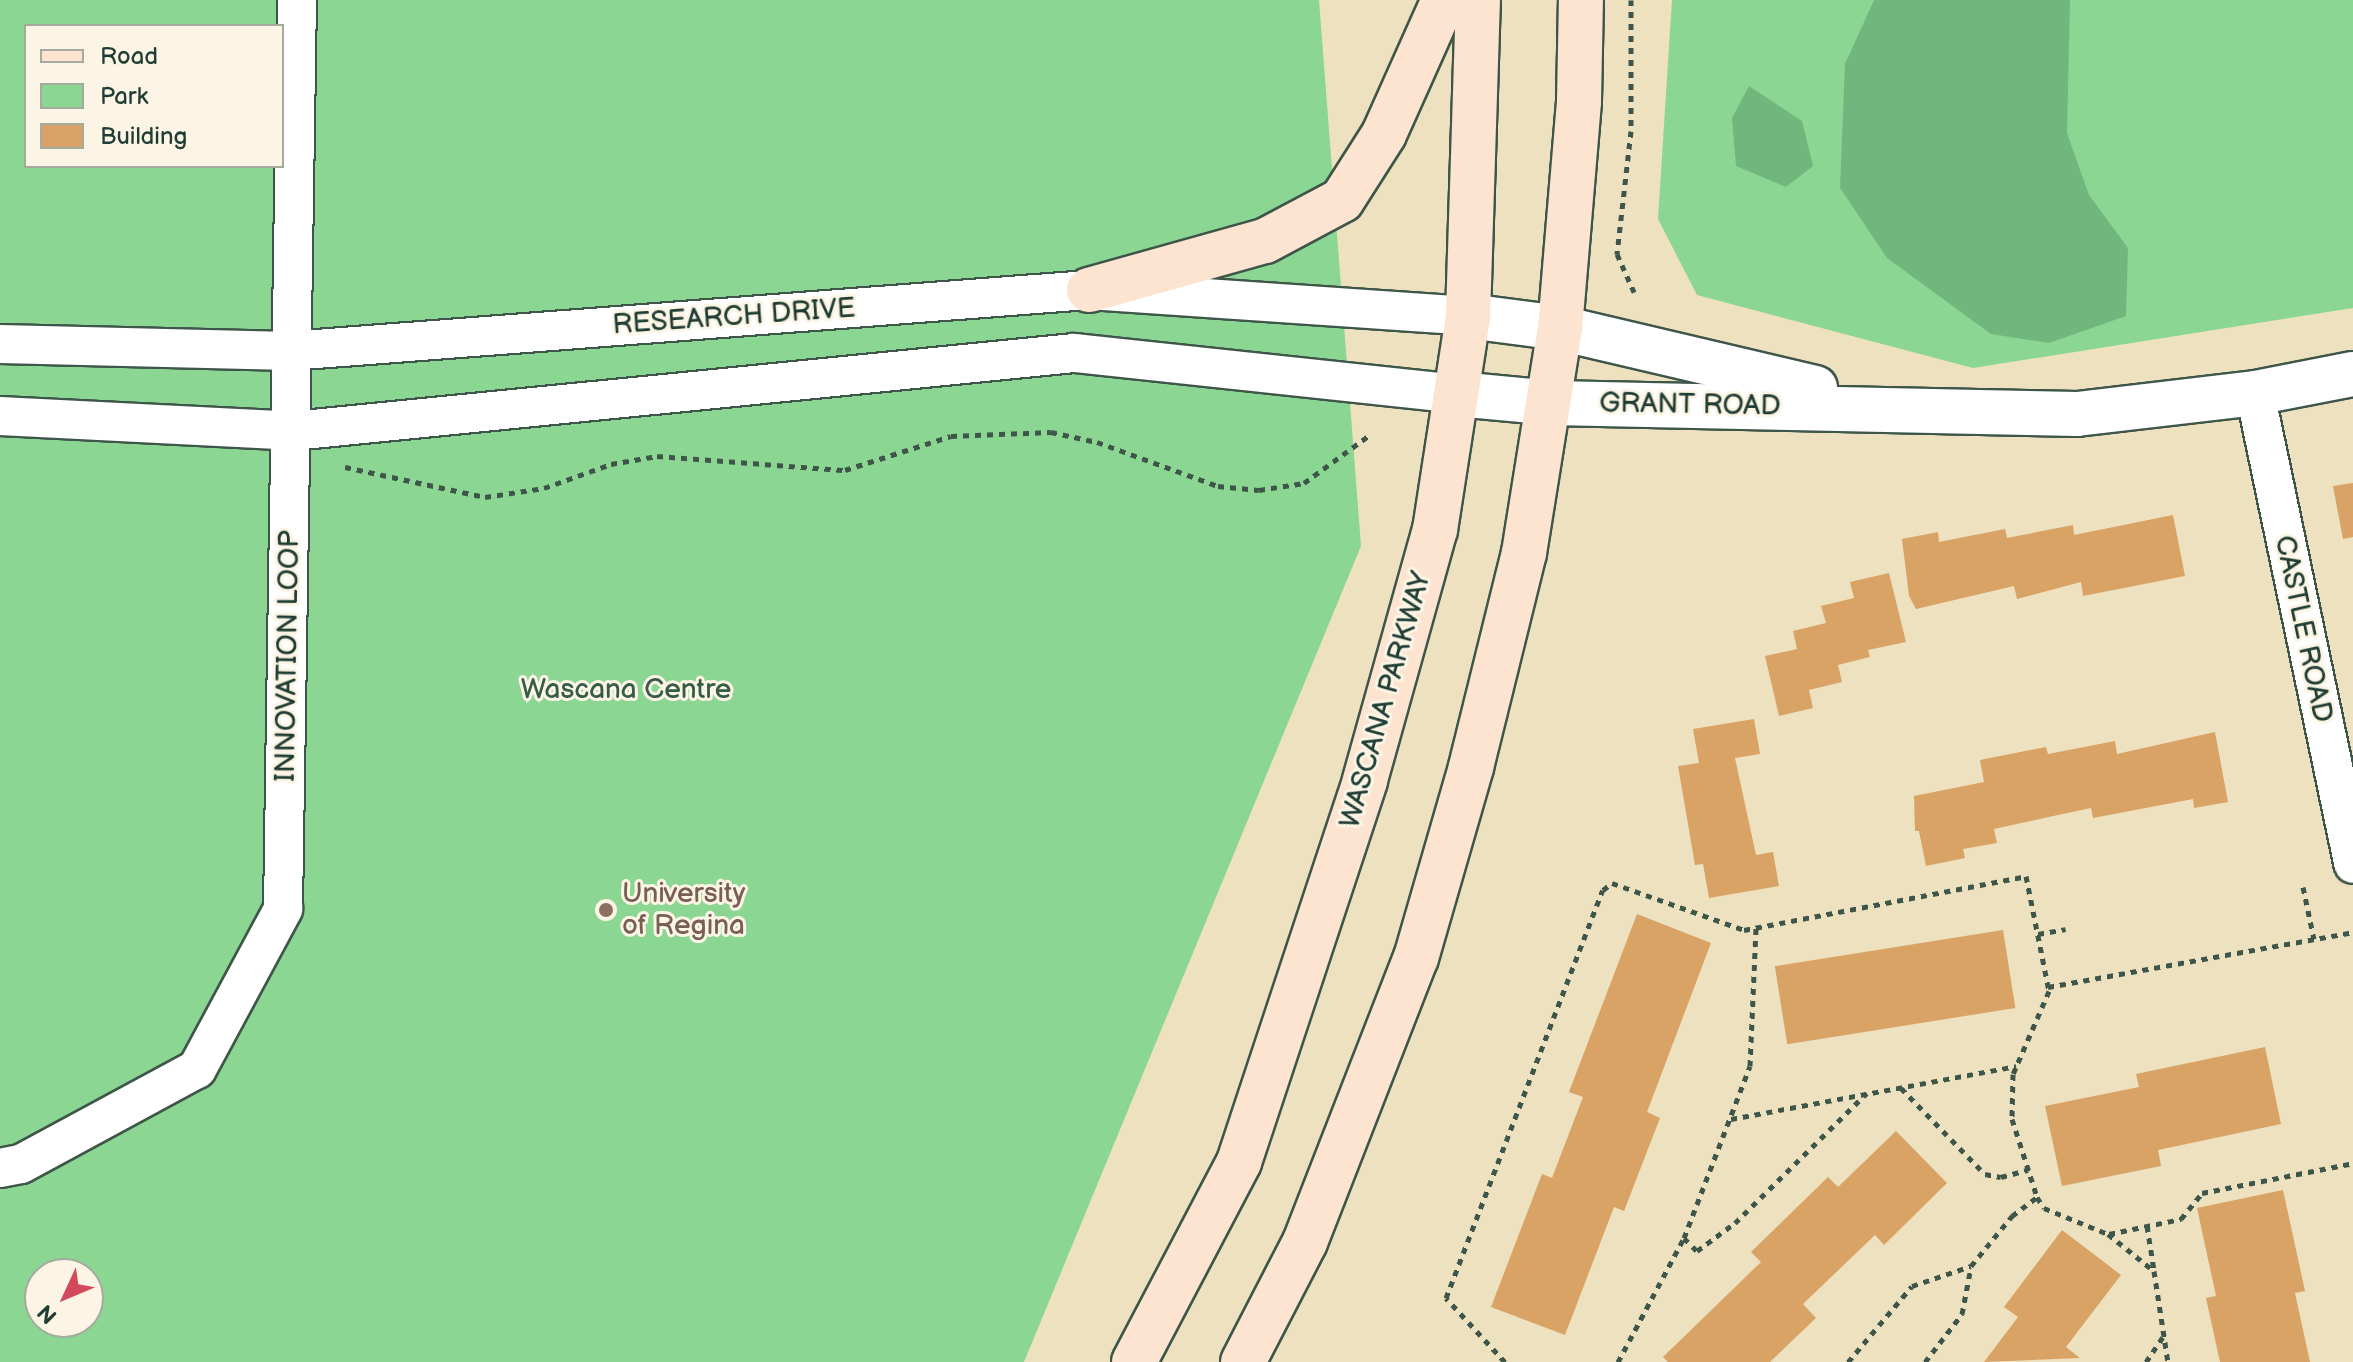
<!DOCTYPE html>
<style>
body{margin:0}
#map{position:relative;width:2353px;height:1362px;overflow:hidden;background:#ede1bf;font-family:"Balsamiq Sans",sans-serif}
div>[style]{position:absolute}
.green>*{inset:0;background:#8cd693}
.forest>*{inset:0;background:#71b77d}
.building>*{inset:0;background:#d8a364;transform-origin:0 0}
.path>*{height:5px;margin-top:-2.5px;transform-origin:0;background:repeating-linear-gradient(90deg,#3e5649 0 6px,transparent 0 12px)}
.roads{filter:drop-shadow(2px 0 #3e5649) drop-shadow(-2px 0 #3e5649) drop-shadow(0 2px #3e5649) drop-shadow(0 -2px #3e5649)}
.minor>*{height:38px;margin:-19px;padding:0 19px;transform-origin:19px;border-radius:19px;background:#fff}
.tertiary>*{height:44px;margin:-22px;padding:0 22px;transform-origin:22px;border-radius:22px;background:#fff}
.secondary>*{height:44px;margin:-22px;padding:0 22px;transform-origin:22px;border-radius:22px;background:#fde4d1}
.dots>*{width:22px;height:22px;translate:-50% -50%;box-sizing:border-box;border:4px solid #fcf5e5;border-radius:50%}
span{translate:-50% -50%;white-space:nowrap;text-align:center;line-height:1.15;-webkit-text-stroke:6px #fcf5e5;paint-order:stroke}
.street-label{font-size:28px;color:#1f3d34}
.park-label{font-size:28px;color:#355c47}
.education-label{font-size:28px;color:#785e54}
.left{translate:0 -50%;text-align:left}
.legend{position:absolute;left:24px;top:24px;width:260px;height:144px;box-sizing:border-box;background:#fcf5e5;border:2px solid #a4ab9e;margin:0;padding:10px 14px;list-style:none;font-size:24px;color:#1f3d34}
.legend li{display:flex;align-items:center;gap:16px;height:40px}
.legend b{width:40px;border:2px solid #a4ab9e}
.north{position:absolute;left:24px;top:1258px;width:80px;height:80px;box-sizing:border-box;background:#fcf5e5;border:2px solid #a4ab9e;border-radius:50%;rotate:226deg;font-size:22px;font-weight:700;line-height:32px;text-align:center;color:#1f3d34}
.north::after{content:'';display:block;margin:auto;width:28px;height:36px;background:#d1495b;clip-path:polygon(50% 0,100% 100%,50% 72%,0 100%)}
</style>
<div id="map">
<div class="green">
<i style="clip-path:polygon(evenodd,0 0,1319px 0,1361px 546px,1024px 1362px,0 1362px,0 0,26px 26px,282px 26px,282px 166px,26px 166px,26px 26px,0 0,40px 1274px,88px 1274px,88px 1322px,40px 1322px,40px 1274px)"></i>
<i style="clip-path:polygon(1672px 0,2353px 0,2353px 308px,1973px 368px,1697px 295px,1658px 219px)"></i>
</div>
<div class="forest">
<i style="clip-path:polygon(1874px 0,2070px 0,2067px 133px,2089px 195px,2128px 248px,2126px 316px,2049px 343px,1991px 334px,1887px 258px,1840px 188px,1845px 64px)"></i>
<i style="clip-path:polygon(1749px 86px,1802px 121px,1813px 166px,1786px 187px,1736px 166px,1732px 118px)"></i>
</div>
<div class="building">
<i style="clip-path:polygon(2353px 483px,2353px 537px,2343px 539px,2333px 486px)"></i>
<i style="clip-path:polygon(2173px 515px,2185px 576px,2083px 596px,2081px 582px,2017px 599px,2014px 586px,1916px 609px,1909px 596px,1902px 539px,1938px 532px,1939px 542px,2005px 529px,2007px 538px,2073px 525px,2074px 535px)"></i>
<i style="clip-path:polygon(1889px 573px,1906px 642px,1868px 650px,1870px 657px,1838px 665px,1842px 682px,1809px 690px,1813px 708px,1779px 716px,1765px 656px,1797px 649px,1793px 631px,1826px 623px,1821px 606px,1854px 598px,1850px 582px)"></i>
<i style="clip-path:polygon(1754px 719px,1760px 754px,1735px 758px,1756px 855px,1773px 852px,1779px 886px,1709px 898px,1703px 864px,1695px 865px,1678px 766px,1699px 763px,1693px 729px)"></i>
<i style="clip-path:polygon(2215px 732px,2228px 802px,2194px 808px,2193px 799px,2093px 818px,2091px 808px,2058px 815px,1994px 829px,1997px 843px,1963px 849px,1965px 858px,1926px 866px,1919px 831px,1915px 831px,1914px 796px,1984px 782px,1980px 760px,2046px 747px,2048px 754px,2115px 741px,2117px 754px)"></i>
<i style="clip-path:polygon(1637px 914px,1711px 943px,1647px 1112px,1660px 1118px,1624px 1211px,1614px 1207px,1565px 1335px,1491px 1307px,1542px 1174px,1552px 1178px,1583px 1097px,1569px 1092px)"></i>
<i style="left:2003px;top:930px;width:79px;height:231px;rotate:81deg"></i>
<i style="clip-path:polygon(2265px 1047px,2281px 1124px,2158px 1150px,2161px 1166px,2062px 1186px,2045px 1106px,2139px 1087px,2136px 1074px)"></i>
<i style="clip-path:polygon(1896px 1131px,1947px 1183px,1884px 1245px,1875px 1235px,1803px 1304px,1816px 1318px,1770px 1362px,1668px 1362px,1663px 1357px,1761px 1262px,1751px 1252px,1828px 1177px,1838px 1187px)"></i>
<i style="clip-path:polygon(2283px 1190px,2305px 1291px,2295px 1293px,2310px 1362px,2220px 1362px,2206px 1298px,2216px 1296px,2197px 1208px)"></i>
<i style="clip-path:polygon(2062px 1230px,2121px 1275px,2066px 1347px,2080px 1358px,1984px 1362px,2018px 1317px,2004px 1307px)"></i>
</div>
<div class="path">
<i style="left:1631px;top:0;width:131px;rotate:90deg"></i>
<i style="left:1631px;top:131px;width:124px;rotate:96.5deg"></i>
<i style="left:1617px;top:254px;width:42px;rotate:65.9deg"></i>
<i style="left:345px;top:467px;width:143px;rotate:12.1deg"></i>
<i style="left:485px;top:497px;width:60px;rotate:-8.7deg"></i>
<i style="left:544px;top:488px;width:71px;rotate:-19.7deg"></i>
<i style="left:611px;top:464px;width:47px;rotate:-9.9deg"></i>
<i style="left:657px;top:456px;width:189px;rotate:4.3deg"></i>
<i style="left:845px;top:470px;width:111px;rotate:-17.8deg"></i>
<i style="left:951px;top:436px;width:100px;rotate:-2.3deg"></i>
<i style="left:1051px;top:432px;width:47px;rotate:12.3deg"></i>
<i style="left:1097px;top:442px;width:129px;rotate:20deg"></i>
<i style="left:1218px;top:486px;width:41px;rotate:5.6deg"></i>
<i style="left:1259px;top:490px;width:46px;rotate:-8.8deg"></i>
<i style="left:1304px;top:483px;width:83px;rotate:-36.2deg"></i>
<i style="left:2303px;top:887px;width:53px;rotate:78.1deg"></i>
<i style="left:2038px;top:934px;width:28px;rotate:-10deg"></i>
<i style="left:2048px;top:987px;width:310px;rotate:-10.2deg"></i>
<i style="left:1901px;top:1088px;width:120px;rotate:45.7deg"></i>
<i style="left:1985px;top:1174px;width:16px;rotate:11deg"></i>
<i style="left:2001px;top:1177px;width:28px;rotate:-15deg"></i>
<i style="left:1731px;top:1119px;width:290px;rotate:-10.5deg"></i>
<i style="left:2147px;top:1226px;width:45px;rotate:81deg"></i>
<i style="left:2109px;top:1234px;width:74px;rotate:-11.8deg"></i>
<i style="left:2181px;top:1219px;width:33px;rotate:-51deg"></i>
<i style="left:2202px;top:1193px;width:154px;rotate:-11.2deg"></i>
<i style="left:1684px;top:1238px;width:18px;rotate:45deg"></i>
<i style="left:1697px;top:1251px;width:47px;rotate:-36.4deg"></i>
<i style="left:1735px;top:1223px;width:185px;rotate:-44.6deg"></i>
<i style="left:1505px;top:1362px;width:87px;rotate:-132.7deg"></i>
<i style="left:1446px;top:1298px;width:437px;rotate:-69deg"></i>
<i style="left:1603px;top:890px;width:11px;rotate:-38deg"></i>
<i style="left:1612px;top:883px;width:140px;rotate:19.6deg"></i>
<i style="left:1744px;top:930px;width:287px;rotate:-10.8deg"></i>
<i style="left:2026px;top:876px;width:117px;rotate:78.7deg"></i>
<i style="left:2049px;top:991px;width:90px;rotate:113.4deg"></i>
<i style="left:2013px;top:1074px;width:45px;rotate:91.3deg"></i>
<i style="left:2012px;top:1119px;width:82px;rotate:72.2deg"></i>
<i style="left:1618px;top:1362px;width:140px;rotate:-62deg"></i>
<i style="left:1684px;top:1238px;width:184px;rotate:-69deg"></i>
<i style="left:1750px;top:1066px;width:139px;rotate:-87.5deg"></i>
<i style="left:1848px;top:1362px;width:99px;rotate:-49.9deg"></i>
<i style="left:1912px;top:1286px;width:62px;rotate:-18.7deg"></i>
<i style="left:1971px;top:1266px;width:65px;rotate:-50.6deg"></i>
<i style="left:2012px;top:1216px;width:31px;rotate:-37deg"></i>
<i style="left:2037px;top:1197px;width:13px;rotate:58deg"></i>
<i style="left:2044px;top:1208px;width:69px;rotate:22.1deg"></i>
<i style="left:2108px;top:1234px;width:59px;rotate:38.8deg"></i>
<i style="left:2154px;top:1271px;width:92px;rotate:81.3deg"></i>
<i style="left:1925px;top:1362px;width:61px;rotate:-52.4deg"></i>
<i style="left:1962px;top:1314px;width:48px;rotate:-79.2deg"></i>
<i style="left:2146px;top:1362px;width:30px;rotate:-56deg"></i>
</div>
<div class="roads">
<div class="minor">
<i style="left:0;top:344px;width:290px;rotate:1.4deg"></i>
<i style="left:290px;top:351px;width:801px;rotate:-4.37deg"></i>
<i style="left:1089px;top:290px;width:380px;rotate:3.9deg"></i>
<i style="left:2255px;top:393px;width:481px;rotate:78.2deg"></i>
<i style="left:0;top:416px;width:293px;rotate:2.9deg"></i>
<i style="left:293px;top:431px;width:785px;rotate:-5.7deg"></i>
<i style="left:1074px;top:353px;width:385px;rotate:6.1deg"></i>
<i style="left:0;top:1168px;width:21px;rotate:-11deg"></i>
<i style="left:21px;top:1164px;width:200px;rotate:-28.4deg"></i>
<i style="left:197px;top:1069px;width:182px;rotate:-61.7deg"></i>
<i style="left:283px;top:909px;width:909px;rotate:-89.12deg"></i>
</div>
<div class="tertiary">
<i style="left:1468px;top:316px;width:93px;rotate:7.4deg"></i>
<i style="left:1560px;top:328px;width:262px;rotate:13.2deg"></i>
<i style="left:1457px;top:394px;width:95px;rotate:5.4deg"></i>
<i style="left:1552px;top:403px;width:525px;rotate:1.2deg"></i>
<i style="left:2077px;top:414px;width:179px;rotate:-6.7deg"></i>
<i style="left:2255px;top:393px;width:100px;rotate:-11deg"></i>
</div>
<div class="secondary">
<i style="left:1089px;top:290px;width:183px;rotate:-15.6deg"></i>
<i style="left:1265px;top:241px;width:87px;rotate:-28deg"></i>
<i style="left:1342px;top:200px;width:78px;rotate:-57.5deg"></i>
<i style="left:1384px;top:134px;width:147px;rotate:-65.9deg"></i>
<i style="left:1134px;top:1362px;width:226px;rotate:-62.3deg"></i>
<i style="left:1239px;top:1162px;width:402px;rotate:-71.7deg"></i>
<i style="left:1365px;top:780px;width:260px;rotate:-74.4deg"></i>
<i style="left:1435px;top:530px;width:217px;rotate:-81.2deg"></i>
<i style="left:1468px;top:316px;width:316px;rotate:-88.2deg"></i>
<i style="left:1243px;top:1362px;width:135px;rotate:-62.7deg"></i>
<i style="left:1305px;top:1242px;width:305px;rotate:-68.7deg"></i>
<i style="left:1416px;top:958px;width:199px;rotate:-73.9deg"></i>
<i style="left:1471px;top:767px;width:220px;rotate:-76.1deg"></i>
<i style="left:1524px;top:553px;width:228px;rotate:-80.9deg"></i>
<i style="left:1560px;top:328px;width:228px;rotate:-85.2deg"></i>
<i style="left:1579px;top:101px;width:101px;rotate:-88.9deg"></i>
</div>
</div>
<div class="dots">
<i style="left:606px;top:910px;background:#8d6e63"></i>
</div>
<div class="street-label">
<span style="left:734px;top:317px;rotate:-4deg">RESEARCH DRIVE</span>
<span style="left:1690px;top:405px;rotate:1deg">GRANT ROAD</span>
<span style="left:2303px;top:629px;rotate:78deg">CASTLE ROAD</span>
<span style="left:288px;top:656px;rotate:-89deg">INNOVATION LOOP</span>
<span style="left:1386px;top:700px;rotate:-74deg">WASCANA PARKWAY</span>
</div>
<div class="park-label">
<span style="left:626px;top:690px">Wascana Centre</span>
</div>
<div class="education-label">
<span class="left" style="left:622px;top:910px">University<br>of Regina</span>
</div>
<ul class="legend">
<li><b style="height:10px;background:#fde4d1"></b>Road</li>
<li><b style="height:22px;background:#8cd693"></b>Park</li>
<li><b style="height:22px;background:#d8a364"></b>Building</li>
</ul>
<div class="north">N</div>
</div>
